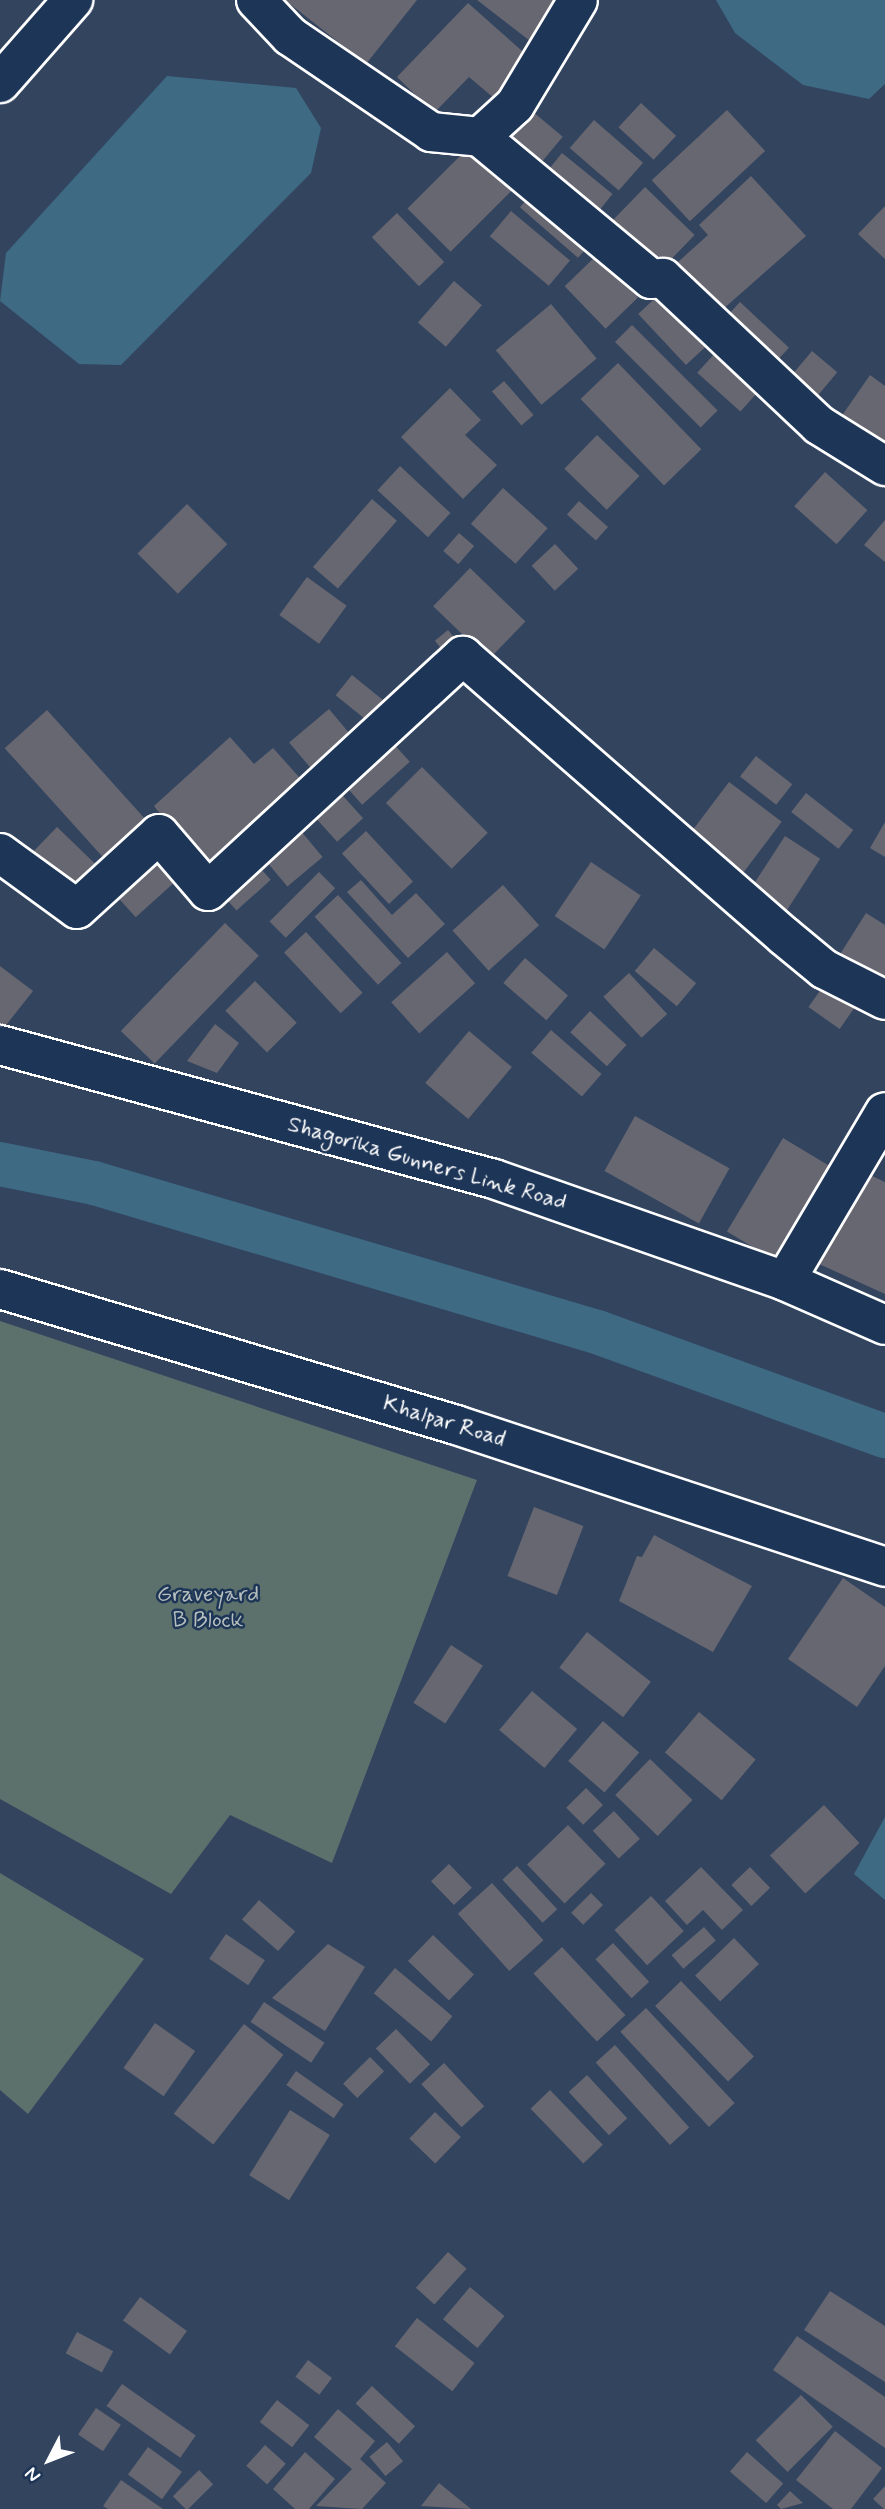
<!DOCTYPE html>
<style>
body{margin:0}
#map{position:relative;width:885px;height:2509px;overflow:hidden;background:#33445f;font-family:Mynerve,sans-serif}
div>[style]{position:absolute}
.green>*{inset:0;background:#5c706c}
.water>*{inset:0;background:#3e6a84}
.canal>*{height:44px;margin:-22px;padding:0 22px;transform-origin:22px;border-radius:22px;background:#3e6a84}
.building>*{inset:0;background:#676771;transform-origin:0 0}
.roads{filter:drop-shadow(2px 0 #fff) drop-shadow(-2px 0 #fff) drop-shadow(0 2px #fff) drop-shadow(0 -2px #fff)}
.minor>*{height:38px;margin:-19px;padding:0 19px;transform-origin:19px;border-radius:19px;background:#1d3557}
span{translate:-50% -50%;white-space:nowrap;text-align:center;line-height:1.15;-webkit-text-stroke:5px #1d3557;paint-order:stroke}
.street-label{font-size:23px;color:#fff}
.park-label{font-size:23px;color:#b6bfbd}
.north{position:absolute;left:14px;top:2425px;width:70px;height:70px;-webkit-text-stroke:5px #1d3557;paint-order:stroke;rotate:228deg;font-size:19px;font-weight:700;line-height:28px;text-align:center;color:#fff}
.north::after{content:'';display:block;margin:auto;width:24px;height:32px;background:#fff;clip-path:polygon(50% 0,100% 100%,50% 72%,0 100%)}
</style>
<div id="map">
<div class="green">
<i style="clip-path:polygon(0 1321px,477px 1480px,332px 1863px,230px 1815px,171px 1894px,0 1799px)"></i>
<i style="clip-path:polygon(0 1873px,144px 1959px,28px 2114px,0 2090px)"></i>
</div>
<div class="water">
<i style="clip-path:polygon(716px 0,885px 0,885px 84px,869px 99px,803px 85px,735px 33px)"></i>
<i style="clip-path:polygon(167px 76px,296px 88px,321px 128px,311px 173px,121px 365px,79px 364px,0 301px,6px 253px)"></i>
<i style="clip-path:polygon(885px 1817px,885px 1900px,854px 1874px)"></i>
</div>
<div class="canal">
<i style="left:0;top:1164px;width:96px;rotate:11.4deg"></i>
<i style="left:94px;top:1183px;width:525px;rotate:16.5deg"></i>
<i style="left:597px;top:1332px;width:306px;rotate:19.9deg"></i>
</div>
<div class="building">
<i style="clip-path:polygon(285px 0,417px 0,366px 64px)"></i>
<i style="clip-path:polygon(477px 0,567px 0,534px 44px)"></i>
<i style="clip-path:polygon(468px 3px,530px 58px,495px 99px,469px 77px,434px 113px,397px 77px)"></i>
<i style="left:641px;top:103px;width:48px;height:33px;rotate:43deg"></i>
<i style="left:526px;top:106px;width:48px;height:43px;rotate:40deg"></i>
<i style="left:727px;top:110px;width:56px;height:103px;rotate:47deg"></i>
<i style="left:594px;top:120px;width:65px;height:37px;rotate:41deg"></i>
<i style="left:476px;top:140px;width:61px;height:97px;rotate:45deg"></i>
<i style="left:562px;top:153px;width:65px;height:28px;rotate:39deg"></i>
<i style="clip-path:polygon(751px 176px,806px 236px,713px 318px,668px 271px,708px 235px,699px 225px)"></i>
<i style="left:645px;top:187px;width:69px;height:54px;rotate:44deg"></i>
<i style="left:535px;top:190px;width:77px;height:23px;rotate:41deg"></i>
<i style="clip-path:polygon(885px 206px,885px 259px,858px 234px)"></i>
<i style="left:511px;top:211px;width:77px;height:33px;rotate:40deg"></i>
<i style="left:397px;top:213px;width:68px;height:35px;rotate:46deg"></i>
<i style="left:597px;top:255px;width:59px;height:45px;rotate:46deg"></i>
<i style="left:454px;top:281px;width:37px;height:55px;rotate:41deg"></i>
<i style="left:666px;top:288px;width:70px;height:38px;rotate:47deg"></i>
<i style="left:740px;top:302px;width:67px;height:30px;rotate:43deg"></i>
<i style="left:551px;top:304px;width:71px;height:72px;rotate:50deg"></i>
<i style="left:632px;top:325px;width:121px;height:24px;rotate:45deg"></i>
<i style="left:812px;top:351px;width:33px;height:43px;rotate:40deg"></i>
<i style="left:716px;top:352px;width:58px;height:28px;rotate:42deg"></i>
<i style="left:618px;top:363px;width:120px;height:52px;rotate:46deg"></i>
<i style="clip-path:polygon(870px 375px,885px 386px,885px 448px,841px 417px)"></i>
<i style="left:504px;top:381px;width:45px;height:16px;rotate:49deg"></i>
<i style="clip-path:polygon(450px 388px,481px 420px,465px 435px,497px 465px,463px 499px,401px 437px)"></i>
<i style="left:597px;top:435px;width:59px;height:47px;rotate:44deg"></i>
<i style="left:400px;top:466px;width:69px;height:33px;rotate:43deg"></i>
<i style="left:825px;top:472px;width:57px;height:46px;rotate:42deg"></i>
<i style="left:503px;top:488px;width:60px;height:48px;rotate:42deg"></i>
<i style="left:372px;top:499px;width:33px;height:90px;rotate:41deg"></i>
<i style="left:579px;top:501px;width:39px;height:18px;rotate:42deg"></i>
<i style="left:187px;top:504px;width:57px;height:70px;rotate:45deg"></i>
<i style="clip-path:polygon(885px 520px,885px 562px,864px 545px)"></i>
<i style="left:459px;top:533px;width:20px;height:24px;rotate:41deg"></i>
<i style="left:555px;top:544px;width:34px;height:32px;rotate:47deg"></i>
<i style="left:470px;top:568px;width:77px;height:53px;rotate:44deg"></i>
<i style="left:307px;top:577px;width:49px;height:47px;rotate:36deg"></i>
<i style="left:448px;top:630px;width:21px;height:17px;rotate:51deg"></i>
<i style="left:352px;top:675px;width:43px;height:26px;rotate:39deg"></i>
<i style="left:329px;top:709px;width:42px;height:52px;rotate:50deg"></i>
<i style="left:47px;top:710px;width:160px;height:57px;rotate:48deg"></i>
<i style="clip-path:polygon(230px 737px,254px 764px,273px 748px,308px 787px,209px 876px,154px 806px)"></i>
<i style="left:391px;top:741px;width:28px;height:64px;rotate:48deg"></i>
<i style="left:756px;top:756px;width:46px;height:26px;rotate:38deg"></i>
<i style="left:422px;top:767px;width:93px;height:51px;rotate:45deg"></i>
<i style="left:729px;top:782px;width:66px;height:74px;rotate:37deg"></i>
<i style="left:335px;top:787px;width:42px;height:35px;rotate:48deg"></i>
<i style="left:806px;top:793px;width:60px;height:24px;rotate:38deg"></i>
<i style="clip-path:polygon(885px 822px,885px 857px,870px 848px)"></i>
<i style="left:295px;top:824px;width:43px;height:46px;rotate:50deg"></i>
<i style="left:57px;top:827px;width:62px;height:42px;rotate:44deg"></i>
<i style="left:366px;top:831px;width:69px;height:33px;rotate:47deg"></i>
<i style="left:785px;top:836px;width:42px;height:71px;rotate:33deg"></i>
<i style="left:160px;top:859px;width:27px;height:57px;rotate:48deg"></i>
<i style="left:252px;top:859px;width:28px;height:46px;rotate:48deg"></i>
<i style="left:591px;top:862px;width:60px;height:65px;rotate:34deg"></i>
<i style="left:319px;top:872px;width:23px;height:70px;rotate:45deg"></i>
<i style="clip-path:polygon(361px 880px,392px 915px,416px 893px,445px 924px,408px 958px,347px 892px)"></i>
<i style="left:503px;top:885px;width:54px;height:68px;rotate:48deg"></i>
<i style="left:338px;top:895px;width:93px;height:32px;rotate:47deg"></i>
<i style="clip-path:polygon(866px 913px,885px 925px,885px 989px,837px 959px)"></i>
<i style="left:225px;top:923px;width:47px;height:150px;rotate:44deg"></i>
<i style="left:306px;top:932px;width:83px;height:30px;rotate:47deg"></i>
<i style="left:654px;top:948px;width:55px;height:30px;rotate:40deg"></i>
<i style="left:447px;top:952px;width:42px;height:75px;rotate:48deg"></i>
<i style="left:525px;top:958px;width:57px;height:33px;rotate:41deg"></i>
<i style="clip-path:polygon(0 966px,33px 991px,3px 1029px,0 1027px)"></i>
<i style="left:629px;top:973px;width:56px;height:35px;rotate:47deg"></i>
<i style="left:255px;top:981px;width:59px;height:42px;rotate:45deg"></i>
<i style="left:824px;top:985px;width:38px;height:27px;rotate:35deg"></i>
<i style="left:590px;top:1011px;width:50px;height:29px;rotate:43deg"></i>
<i style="clip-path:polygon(215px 1024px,239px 1043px,217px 1073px,187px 1061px)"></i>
<i style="left:551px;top:1030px;width:67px;height:30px;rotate:41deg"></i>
<i style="left:469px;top:1031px;width:56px;height:68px;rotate:40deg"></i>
<i style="left:635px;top:1116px;width:108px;height:63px;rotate:29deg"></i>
<i style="left:783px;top:1138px;width:63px;height:109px;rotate:31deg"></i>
<i style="clip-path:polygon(859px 1170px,885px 1182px,885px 1294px,808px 1259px)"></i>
<i style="left:534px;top:1507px;width:53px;height:74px;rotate:21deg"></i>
<i style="clip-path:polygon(654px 1535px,752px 1586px,713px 1652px,619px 1601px,637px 1556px,642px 1557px)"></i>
<i style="clip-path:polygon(843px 1578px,885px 1607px,885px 1666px,857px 1707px,788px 1659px)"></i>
<i style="left:587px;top:1632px;width:81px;height:45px;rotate:38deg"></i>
<i style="left:451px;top:1645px;width:38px;height:69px;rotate:33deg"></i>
<i style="left:532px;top:1691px;width:59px;height:51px;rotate:40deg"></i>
<i style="left:699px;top:1712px;width:74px;height:53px;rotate:40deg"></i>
<i style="left:603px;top:1721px;width:48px;height:53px;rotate:41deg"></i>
<i style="left:650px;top:1759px;width:59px;height:50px;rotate:44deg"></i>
<i style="left:586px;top:1788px;width:24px;height:28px;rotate:45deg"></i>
<i style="left:824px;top:1805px;width:52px;height:74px;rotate:47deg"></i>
<i style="left:614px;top:1811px;width:38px;height:29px;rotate:47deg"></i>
<i style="left:568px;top:1825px;width:54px;height:57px;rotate:46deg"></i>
<i style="left:449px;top:1864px;width:33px;height:25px;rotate:46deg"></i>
<i style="left:517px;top:1866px;width:59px;height:20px;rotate:47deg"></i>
<i style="clip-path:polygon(701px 1867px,743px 1910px,722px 1930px,703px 1910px,687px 1925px,665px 1901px)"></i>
<i style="left:750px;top:1867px;width:29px;height:26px;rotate:46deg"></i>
<i style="left:492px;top:1883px;width:77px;height:46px;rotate:48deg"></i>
<i style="left:591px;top:1893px;width:17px;height:28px;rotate:45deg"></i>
<i style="left:651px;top:1896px;width:48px;height:50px;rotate:47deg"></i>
<i style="left:259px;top:1900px;width:48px;height:26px;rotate:41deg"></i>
<i style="left:704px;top:1927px;width:18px;height:43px;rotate:49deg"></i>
<i style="left:226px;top:1934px;width:47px;height:30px;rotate:34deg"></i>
<i style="left:433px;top:1935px;width:57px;height:36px;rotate:44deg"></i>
<i style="left:734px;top:1938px;width:36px;height:54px;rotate:46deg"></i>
<i style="left:613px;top:1943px;width:53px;height:24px;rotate:47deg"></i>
<i style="clip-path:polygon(328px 1944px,365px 1967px,325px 2031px,272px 1998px)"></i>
<i style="left:562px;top:1947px;width:93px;height:39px;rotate:47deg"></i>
<i style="left:395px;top:1968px;width:75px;height:33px;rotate:40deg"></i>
<i style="left:681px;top:1981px;width:105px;height:36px;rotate:46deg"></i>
<i style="left:264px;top:2002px;width:73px;height:24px;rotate:34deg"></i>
<i style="left:646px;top:2008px;width:130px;height:35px;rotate:47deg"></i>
<i style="left:155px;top:2023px;width:49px;height:55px;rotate:35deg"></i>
<i style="left:244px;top:2024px;width:50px;height:114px;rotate:38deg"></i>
<i style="left:396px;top:2029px;width:49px;height:28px;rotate:46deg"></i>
<i style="left:615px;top:2045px;width:111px;height:26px;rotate:48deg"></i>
<i style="left:370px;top:2057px;width:20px;height:38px;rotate:45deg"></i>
<i style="left:444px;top:2063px;width:59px;height:31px;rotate:47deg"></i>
<i style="left:296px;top:2071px;width:58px;height:17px;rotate:35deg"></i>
<i style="left:587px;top:2075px;width:59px;height:25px;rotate:47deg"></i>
<i style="left:550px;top:2090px;width:76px;height:27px;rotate:46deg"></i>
<i style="left:290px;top:2110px;width:47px;height:77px;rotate:32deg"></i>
<i style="left:435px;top:2112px;width:36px;height:37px;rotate:44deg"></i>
<i style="left:448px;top:2252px;width:25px;height:48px;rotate:42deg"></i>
<i style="left:470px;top:2287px;width:45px;height:42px;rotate:40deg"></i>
<i style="clip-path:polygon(830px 2291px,885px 2326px,885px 2382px,804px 2330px)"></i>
<i style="left:140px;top:2297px;width:58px;height:29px;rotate:36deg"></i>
<i style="left:417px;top:2318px;width:73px;height:36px;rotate:38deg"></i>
<i style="left:77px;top:2332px;width:41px;height:24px;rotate:28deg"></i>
<i style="clip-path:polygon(797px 2336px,885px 2397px,885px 2448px,773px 2370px)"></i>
<i style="left:308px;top:2360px;width:30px;height:21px;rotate:37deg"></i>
<i style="left:122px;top:2384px;width:90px;height:27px;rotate:35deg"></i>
<i style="left:372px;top:2386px;width:59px;height:24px;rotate:43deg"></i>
<i style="left:801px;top:2395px;width:45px;height:64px;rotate:45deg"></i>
<i style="left:277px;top:2400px;width:41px;height:28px;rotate:38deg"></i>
<i style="left:96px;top:2408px;width:30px;height:32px;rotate:34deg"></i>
<i style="clip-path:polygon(338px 2409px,375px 2441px,360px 2459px,386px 2483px,362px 2509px,316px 2506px,352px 2469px,314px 2437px)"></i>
<i style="clip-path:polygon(835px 2431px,882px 2468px,851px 2509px,833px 2509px,796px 2480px)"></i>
<i style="left:387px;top:2442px;width:25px;height:23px;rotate:50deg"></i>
<i style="left:265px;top:2445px;width:28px;height:28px;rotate:42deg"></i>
<i style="left:148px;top:2447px;width:42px;height:34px;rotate:36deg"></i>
<i style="clip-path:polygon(305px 2452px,335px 2479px,309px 2509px,295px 2509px,273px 2489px)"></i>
<i style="left:747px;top:2452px;width:48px;height:26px;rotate:41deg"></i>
<i style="left:199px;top:2470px;width:20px;height:37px;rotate:45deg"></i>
<i style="clip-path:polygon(121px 2480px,163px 2509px,108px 2509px,103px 2506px)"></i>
<i style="clip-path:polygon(439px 2483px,471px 2509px,421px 2506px)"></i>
<i style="clip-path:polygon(885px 2486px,885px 2509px,884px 2509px,873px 2499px)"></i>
<i style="clip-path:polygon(790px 2491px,803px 2503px,781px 2509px,777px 2505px)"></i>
</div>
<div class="roads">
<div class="minor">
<i style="left:256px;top:0;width:50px;rotate:46.6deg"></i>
<i style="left:290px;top:36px;width:171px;rotate:34.2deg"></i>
<i style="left:431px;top:132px;width:49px;rotate:5.8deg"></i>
<i style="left:480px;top:137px;width:47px;rotate:-42.4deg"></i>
<i style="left:515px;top:105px;width:122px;rotate:-59deg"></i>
<i style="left:0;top:83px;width:111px;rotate:-48.7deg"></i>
<i style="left:480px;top:137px;width:222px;rotate:39.7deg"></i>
<i style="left:651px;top:279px;width:12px;rotate:-5deg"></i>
<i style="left:663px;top:278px;width:214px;rotate:43.3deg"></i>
<i style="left:819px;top:425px;width:78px;rotate:31.8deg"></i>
<i style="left:0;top:853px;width:95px;rotate:36deg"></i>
<i style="left:77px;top:909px;width:111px;rotate:-42.4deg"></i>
<i style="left:159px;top:834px;width:75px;rotate:49.3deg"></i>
<i style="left:208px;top:891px;width:347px;rotate:-42.7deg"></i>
<i style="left:463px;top:656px;width:426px;rotate:41.1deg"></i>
<i style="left:784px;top:936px;width:52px;rotate:39.5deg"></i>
<i style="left:824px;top:969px;width:68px;rotate:26.9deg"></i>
<i style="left:0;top:1045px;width:512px;rotate:15.18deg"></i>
<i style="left:494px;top:1179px;width:308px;rotate:19.3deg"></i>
<i style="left:785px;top:1281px;width:109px;rotate:23.7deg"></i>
<i style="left:785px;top:1281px;width:196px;rotate:-59.4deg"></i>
<i style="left:0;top:1289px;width:476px;rotate:16.6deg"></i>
<i style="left:456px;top:1425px;width:452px;rotate:18.3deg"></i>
</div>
</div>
<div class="street-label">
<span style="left:427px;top:1164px;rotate:16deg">Shagorika Gunners Link Road</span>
<span style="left:444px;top:1422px;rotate:17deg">Khalpar Road</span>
</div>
<div class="park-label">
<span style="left:208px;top:1608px">Graveyard<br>B Block</span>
</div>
<div class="north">N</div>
</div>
